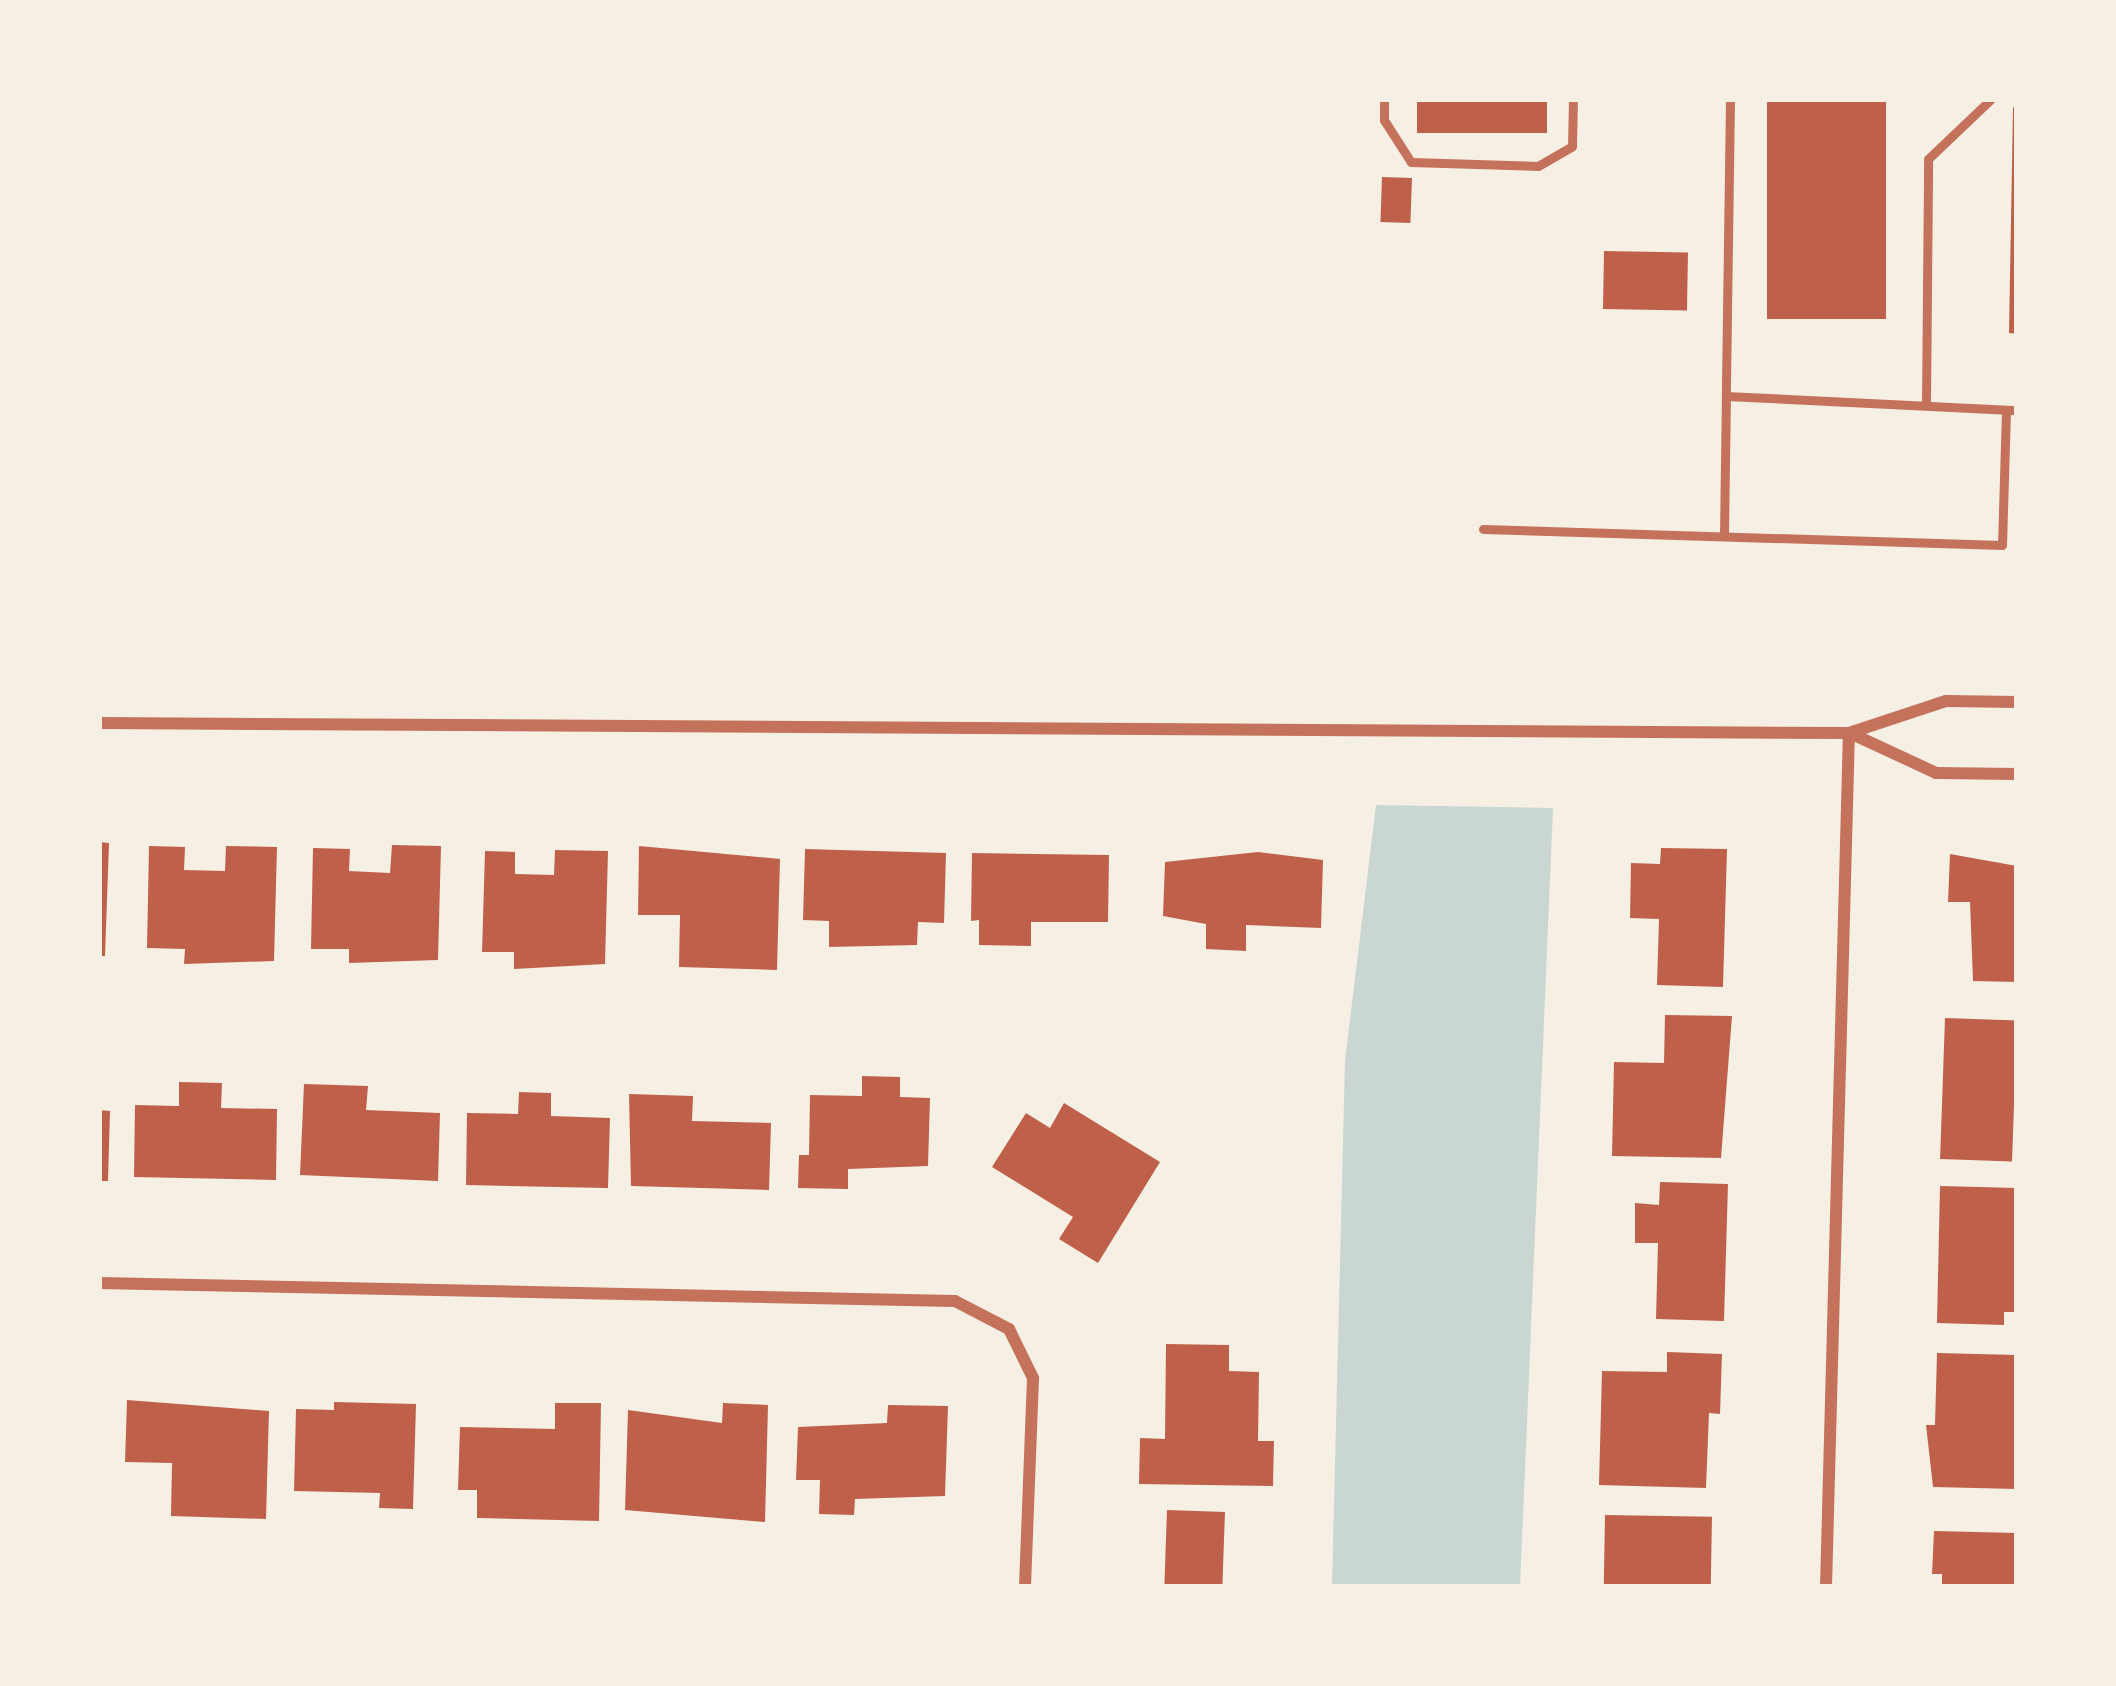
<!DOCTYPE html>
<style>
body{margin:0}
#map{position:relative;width:2116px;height:1686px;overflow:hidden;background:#f6efe4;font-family:Raleway,sans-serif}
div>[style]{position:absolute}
.water>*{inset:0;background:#c9d6d2}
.building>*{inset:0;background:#bf614a;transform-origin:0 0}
.service>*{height:9px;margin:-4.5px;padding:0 4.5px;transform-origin:4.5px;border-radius:4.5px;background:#c5725c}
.minor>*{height:12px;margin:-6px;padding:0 6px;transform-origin:6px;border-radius:6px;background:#c5725c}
span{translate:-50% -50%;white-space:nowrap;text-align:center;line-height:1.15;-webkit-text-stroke:10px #f6efe4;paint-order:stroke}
.frame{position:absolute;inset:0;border:102px solid #f6efe4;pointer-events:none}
</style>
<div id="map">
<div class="water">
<i style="clip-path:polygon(1376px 805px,1553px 808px,1520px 1587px,1332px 1587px,1345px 1061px)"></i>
</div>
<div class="building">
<i style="left:1417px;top:99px;width:130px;height:34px"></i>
<i style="left:1767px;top:99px;width:119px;height:220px"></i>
<i style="clip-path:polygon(2017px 103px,2017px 334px,2009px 333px,2013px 108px)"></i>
<i style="left:1382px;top:177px;width:30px;height:45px;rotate:2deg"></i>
<i style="left:1604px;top:251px;width:84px;height:58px;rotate:1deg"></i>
<i style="clip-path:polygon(99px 842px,109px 843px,105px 956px,99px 956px)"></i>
<i style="clip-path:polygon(392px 845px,441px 846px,438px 960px,349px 963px,349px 949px,311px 949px,313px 848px,350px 849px,349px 871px,390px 873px)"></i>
<i style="clip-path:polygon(149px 846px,185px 847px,184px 870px,225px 871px,226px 846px,277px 847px,274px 961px,184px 964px,185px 949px,147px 948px)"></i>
<i style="clip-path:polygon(639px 846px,780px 859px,777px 970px,679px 967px,680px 915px,638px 915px)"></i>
<i style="clip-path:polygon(1661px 848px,1727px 849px,1723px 987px,1657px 985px,1659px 919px,1630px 918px,1631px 863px,1660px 864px)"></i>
<i style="clip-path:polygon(805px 849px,946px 853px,944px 923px,918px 922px,917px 945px,829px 947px,829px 921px,803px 920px)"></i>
<i style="clip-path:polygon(555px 850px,608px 851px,605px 964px,514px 969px,514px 952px,482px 952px,485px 851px,515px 852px,515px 874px,554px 875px)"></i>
<i style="clip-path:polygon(1258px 852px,1323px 860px,1321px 928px,1246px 925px,1246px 951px,1206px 949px,1206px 924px,1163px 916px,1165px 862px)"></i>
<i style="clip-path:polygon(972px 853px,1109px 855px,1108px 922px,1031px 922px,1031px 946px,979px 945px,979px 920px,971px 921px)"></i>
<i style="clip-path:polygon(1950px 854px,2017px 866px,2017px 982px,1973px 981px,1970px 902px,1948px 902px)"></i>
<i style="clip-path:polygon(1665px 1015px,1732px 1016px,1721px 1158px,1612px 1156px,1614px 1062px,1664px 1063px)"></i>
<i style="left:1945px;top:1018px;width:72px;height:141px;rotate:2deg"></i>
<i style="clip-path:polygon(862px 1076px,900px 1077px,900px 1097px,930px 1098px,928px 1166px,848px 1169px,848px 1189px,798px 1188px,799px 1155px,809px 1155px,810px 1095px,862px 1096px)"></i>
<i style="clip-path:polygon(179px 1082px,222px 1083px,221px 1108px,277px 1109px,276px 1180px,134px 1177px,135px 1105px,179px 1106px)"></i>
<i style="clip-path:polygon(304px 1084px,368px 1086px,366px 1110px,440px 1113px,438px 1181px,300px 1175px)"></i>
<i style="clip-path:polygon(519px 1092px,551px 1093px,551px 1116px,610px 1118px,608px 1188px,466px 1185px,467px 1113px,518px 1114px)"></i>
<i style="clip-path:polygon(629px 1094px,693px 1096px,692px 1121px,771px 1123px,769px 1190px,631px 1186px)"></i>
<i style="clip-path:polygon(1064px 1103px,1160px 1162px,1098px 1263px,1059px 1239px,1073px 1217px,992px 1167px,1026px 1113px,1050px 1128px)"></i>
<i style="clip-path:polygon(99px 1110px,110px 1111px,108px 1181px,99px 1181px)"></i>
<i style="clip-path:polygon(1660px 1182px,1728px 1184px,1724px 1321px,1656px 1319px,1658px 1243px,1635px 1243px,1635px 1203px,1659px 1205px)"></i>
<i style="clip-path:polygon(1940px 1186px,2017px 1188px,2017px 1312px,2004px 1312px,2004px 1325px,1937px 1323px)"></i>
<i style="clip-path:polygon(1166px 1344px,1229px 1345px,1229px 1371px,1259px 1372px,1258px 1441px,1274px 1441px,1273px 1486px,1139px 1484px,1140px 1438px,1165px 1439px)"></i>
<i style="clip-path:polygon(1667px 1352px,1722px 1354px,1720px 1414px,1709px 1413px,1706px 1488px,1599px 1485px,1602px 1371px,1667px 1372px)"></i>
<i style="clip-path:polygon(1937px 1353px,2017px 1355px,2017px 1489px,1933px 1487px,1926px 1425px,1935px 1425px)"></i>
<i style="clip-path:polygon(127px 1400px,269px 1411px,266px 1519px,171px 1516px,172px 1463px,125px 1462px)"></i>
<i style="clip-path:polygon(334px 1402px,416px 1404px,413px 1509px,379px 1508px,380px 1493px,294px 1491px,296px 1409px,334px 1410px)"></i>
<i style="clip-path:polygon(555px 1403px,601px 1403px,599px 1521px,477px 1518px,477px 1490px,458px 1490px,460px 1427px,555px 1429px)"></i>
<i style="clip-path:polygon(723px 1403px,768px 1405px,765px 1522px,625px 1510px,628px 1410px,722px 1423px)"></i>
<i style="clip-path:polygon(888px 1405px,948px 1406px,945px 1496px,855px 1499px,854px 1515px,819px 1514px,820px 1480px,796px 1480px,798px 1427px,887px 1423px)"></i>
<i style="left:1167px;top:1510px;width:58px;height:77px;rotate:2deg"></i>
<i style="left:1605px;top:1515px;width:107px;height:72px;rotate:1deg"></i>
<i style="clip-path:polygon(1934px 1531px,2017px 1533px,2017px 1587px,1942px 1587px,1942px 1574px,1932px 1574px)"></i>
</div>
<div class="service">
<i style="left:1384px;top:99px;width:21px;rotate:90deg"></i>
<i style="left:1384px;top:120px;width:50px;rotate:57.3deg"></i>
<i style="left:1411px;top:162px;width:127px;rotate:1.8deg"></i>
<i style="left:1538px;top:166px;width:39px;rotate:-30deg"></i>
<i style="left:1572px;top:146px;width:47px;rotate:-88.8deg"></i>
<i style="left:1730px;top:99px;width:297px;rotate:90.8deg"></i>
<i style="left:1726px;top:396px;width:291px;rotate:2.8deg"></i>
<i style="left:1926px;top:405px;width:246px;rotate:-89.5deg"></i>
<i style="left:1928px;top:159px;width:87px;rotate:-43.6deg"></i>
<i style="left:1483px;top:529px;width:519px;rotate:1.77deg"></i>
<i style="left:2002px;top:545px;width:135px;rotate:-88.3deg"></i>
<i style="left:1724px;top:535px;width:139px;rotate:-89.2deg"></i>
</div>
<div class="minor">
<i style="left:99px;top:723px;width:1750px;rotate:0.33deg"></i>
<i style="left:1849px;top:733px;width:102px;rotate:-18.3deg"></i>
<i style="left:1946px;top:701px;width:71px;rotate:0.8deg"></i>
<i style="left:1850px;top:733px;width:95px;rotate:24.9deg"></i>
<i style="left:1936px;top:773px;width:81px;rotate:0.7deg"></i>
<i style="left:99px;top:1283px;width:856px;rotate:1.2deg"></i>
<i style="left:955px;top:1301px;width:61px;rotate:27.4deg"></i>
<i style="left:1009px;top:1329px;width:55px;rotate:63.9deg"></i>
<i style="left:1033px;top:1378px;width:209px;rotate:92.2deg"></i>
<i style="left:1826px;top:1587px;width:854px;rotate:-88.46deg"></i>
</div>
<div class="frame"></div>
</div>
